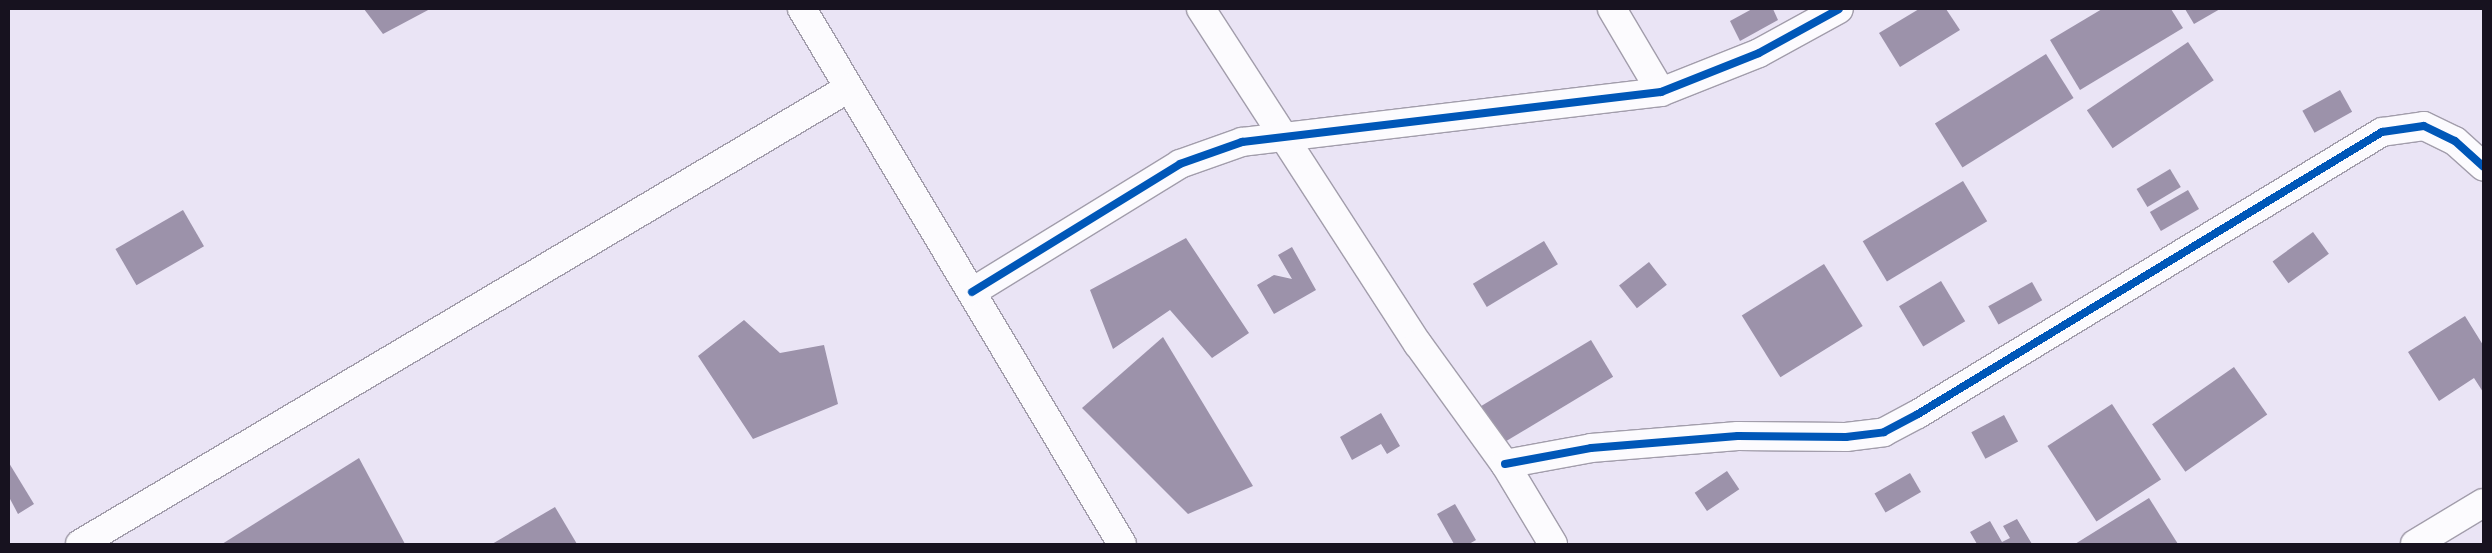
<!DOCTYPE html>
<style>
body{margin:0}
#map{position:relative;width:2492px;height:553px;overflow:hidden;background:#eae4f5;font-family:"Noto Sans",sans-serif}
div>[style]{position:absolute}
.building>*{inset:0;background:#9c92aa;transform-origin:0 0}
.roads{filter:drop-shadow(1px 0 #a29dab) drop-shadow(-1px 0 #a29dab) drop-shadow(0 1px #a29dab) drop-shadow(0 -1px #a29dab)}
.street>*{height:28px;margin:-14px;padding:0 14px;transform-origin:14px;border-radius:14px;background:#fcfbfe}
.cycleway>*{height:8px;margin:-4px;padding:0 4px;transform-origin:4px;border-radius:4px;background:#0057b8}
span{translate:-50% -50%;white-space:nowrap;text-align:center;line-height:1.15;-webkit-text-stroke:5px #fff;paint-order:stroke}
.frame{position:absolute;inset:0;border:10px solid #17121f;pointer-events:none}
</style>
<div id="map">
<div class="building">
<i style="clip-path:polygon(364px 9px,430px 9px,383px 34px)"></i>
<i style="clip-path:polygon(1752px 9px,1773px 9px,1778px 20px,1740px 41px,1730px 21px)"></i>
<i style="clip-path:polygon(1919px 9px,1946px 9px,1960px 30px,1900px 67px,1879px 33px)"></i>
<i style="clip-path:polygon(2102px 9px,2171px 9px,2183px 28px,2080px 90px,2050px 40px)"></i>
<i style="clip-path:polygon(2185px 9px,2220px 9px,2194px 24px)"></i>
<i style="left:2188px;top:42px;width:46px;height:122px;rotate:56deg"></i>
<i style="left:2046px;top:54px;width:52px;height:131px;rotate:58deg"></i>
<i style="left:2340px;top:90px;width:25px;height:43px;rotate:61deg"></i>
<i style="left:2170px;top:169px;width:21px;height:39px;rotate:59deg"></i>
<i style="left:1963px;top:181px;width:47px;height:117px;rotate:59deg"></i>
<i style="left:2188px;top:190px;width:22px;height:44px;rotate:60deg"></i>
<i style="left:183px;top:210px;width:42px;height:78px;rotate:60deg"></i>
<i style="left:2313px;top:232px;width:27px;height:50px;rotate:54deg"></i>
<i style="clip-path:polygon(1186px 238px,1249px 333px,1212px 358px,1170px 310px,1113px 349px,1090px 290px)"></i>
<i style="left:1544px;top:241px;width:27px;height:83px;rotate:59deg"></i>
<i style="clip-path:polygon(1292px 247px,1316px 290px,1274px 314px,1257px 285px,1274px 275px,1292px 279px,1278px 255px)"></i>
<i style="left:1649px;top:262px;width:29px;height:38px;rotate:52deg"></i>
<i style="left:1824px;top:264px;width:73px;height:97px;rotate:58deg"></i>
<i style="left:1941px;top:281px;width:47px;height:49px;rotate:59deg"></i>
<i style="left:2032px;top:282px;width:21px;height:50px;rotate:61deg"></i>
<i style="clip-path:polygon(2465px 316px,2483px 345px,2483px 392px,2474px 378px,2439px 401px,2408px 352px)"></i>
<i style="clip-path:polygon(744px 320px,780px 353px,824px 345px,838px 404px,753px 439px,698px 356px)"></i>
<i style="clip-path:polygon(1163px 337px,1253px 486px,1188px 514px,1082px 408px)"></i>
<i style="left:1591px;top:340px;width:43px;height:130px;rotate:59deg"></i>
<i style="left:2234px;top:367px;width:58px;height:100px;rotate:55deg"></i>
<i style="left:2112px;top:404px;width:90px;height:77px;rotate:57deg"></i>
<i style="clip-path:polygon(1381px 413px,1400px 446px,1387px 454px,1381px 444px,1352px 460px,1340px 437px)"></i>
<i style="left:2004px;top:415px;width:30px;height:37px;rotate:62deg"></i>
<i style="clip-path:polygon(359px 458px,405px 544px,222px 544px)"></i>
<i style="clip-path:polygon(9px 463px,34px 504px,18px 514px,9px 497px)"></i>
<i style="left:1727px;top:471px;width:22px;height:39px;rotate:56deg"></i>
<i style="left:1910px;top:473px;width:22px;height:41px;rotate:60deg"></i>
<i style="clip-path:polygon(2149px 498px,2178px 544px,2075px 544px)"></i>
<i style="clip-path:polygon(1455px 504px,1476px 540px,1469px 544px,1454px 544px,1437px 514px)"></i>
<i style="clip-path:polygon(555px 507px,577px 544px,492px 544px)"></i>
<i style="clip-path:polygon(2017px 519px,2032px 544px,1977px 544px,1970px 532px,1990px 521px,2002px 542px,2010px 538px,2003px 526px)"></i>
</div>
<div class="roads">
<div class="street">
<i style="left:802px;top:9px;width:623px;rotate:59.12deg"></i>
<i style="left:1201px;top:9px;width:399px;rotate:57.1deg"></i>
<i style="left:1418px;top:344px;width:148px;rotate:54.1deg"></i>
<i style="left:1505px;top:464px;width:93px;rotate:59deg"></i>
<i style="left:1612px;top:9px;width:96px;rotate:59.4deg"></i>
<i style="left:972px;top:292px;width:244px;rotate:-31.6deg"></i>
<i style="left:1180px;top:164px;width:66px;rotate:-19.5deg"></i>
<i style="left:1242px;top:142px;width:422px;rotate:-6.8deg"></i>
<i style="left:1661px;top:92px;width:105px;rotate:-21.7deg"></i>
<i style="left:1759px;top:53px;width:91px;rotate:-28.8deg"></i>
<i style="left:1505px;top:464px;width:87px;rotate:-10.5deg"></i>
<i style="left:1591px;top:448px;width:147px;rotate:-4.7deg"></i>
<i style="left:1738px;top:436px;width:108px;rotate:0.5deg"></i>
<i style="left:1846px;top:437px;width:38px;rotate:-7deg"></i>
<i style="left:1884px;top:432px;width:38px;rotate:-28deg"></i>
<i style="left:1918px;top:414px;width:543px;rotate:-31.29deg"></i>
<i style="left:2382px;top:132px;width:42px;rotate:-8.1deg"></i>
<i style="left:2424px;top:126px;width:34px;rotate:26deg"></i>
<i style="left:2455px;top:141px;width:38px;rotate:42deg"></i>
<i style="left:80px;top:544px;width:894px;rotate:-30.67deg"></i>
<i style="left:2415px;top:544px;width:79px;rotate:-31.1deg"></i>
</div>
</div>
<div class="cycleway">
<i style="left:972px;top:292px;width:244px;rotate:-31.6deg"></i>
<i style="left:1180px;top:164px;width:66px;rotate:-19.5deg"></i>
<i style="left:1242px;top:142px;width:422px;rotate:-6.8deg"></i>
<i style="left:1661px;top:92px;width:105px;rotate:-21.7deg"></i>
<i style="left:1759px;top:53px;width:91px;rotate:-28.8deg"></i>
<i style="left:1505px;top:464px;width:87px;rotate:-10.5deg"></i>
<i style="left:1591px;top:448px;width:147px;rotate:-4.7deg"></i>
<i style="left:1738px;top:436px;width:108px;rotate:0.5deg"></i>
<i style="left:1846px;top:437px;width:38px;rotate:-7deg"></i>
<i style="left:1884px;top:432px;width:38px;rotate:-28deg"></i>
<i style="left:1918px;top:414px;width:543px;rotate:-31.29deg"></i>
<i style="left:2382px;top:132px;width:42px;rotate:-8.1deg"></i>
<i style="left:2424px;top:126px;width:34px;rotate:26deg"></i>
<i style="left:2455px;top:141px;width:38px;rotate:42deg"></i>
</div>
<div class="frame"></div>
</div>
